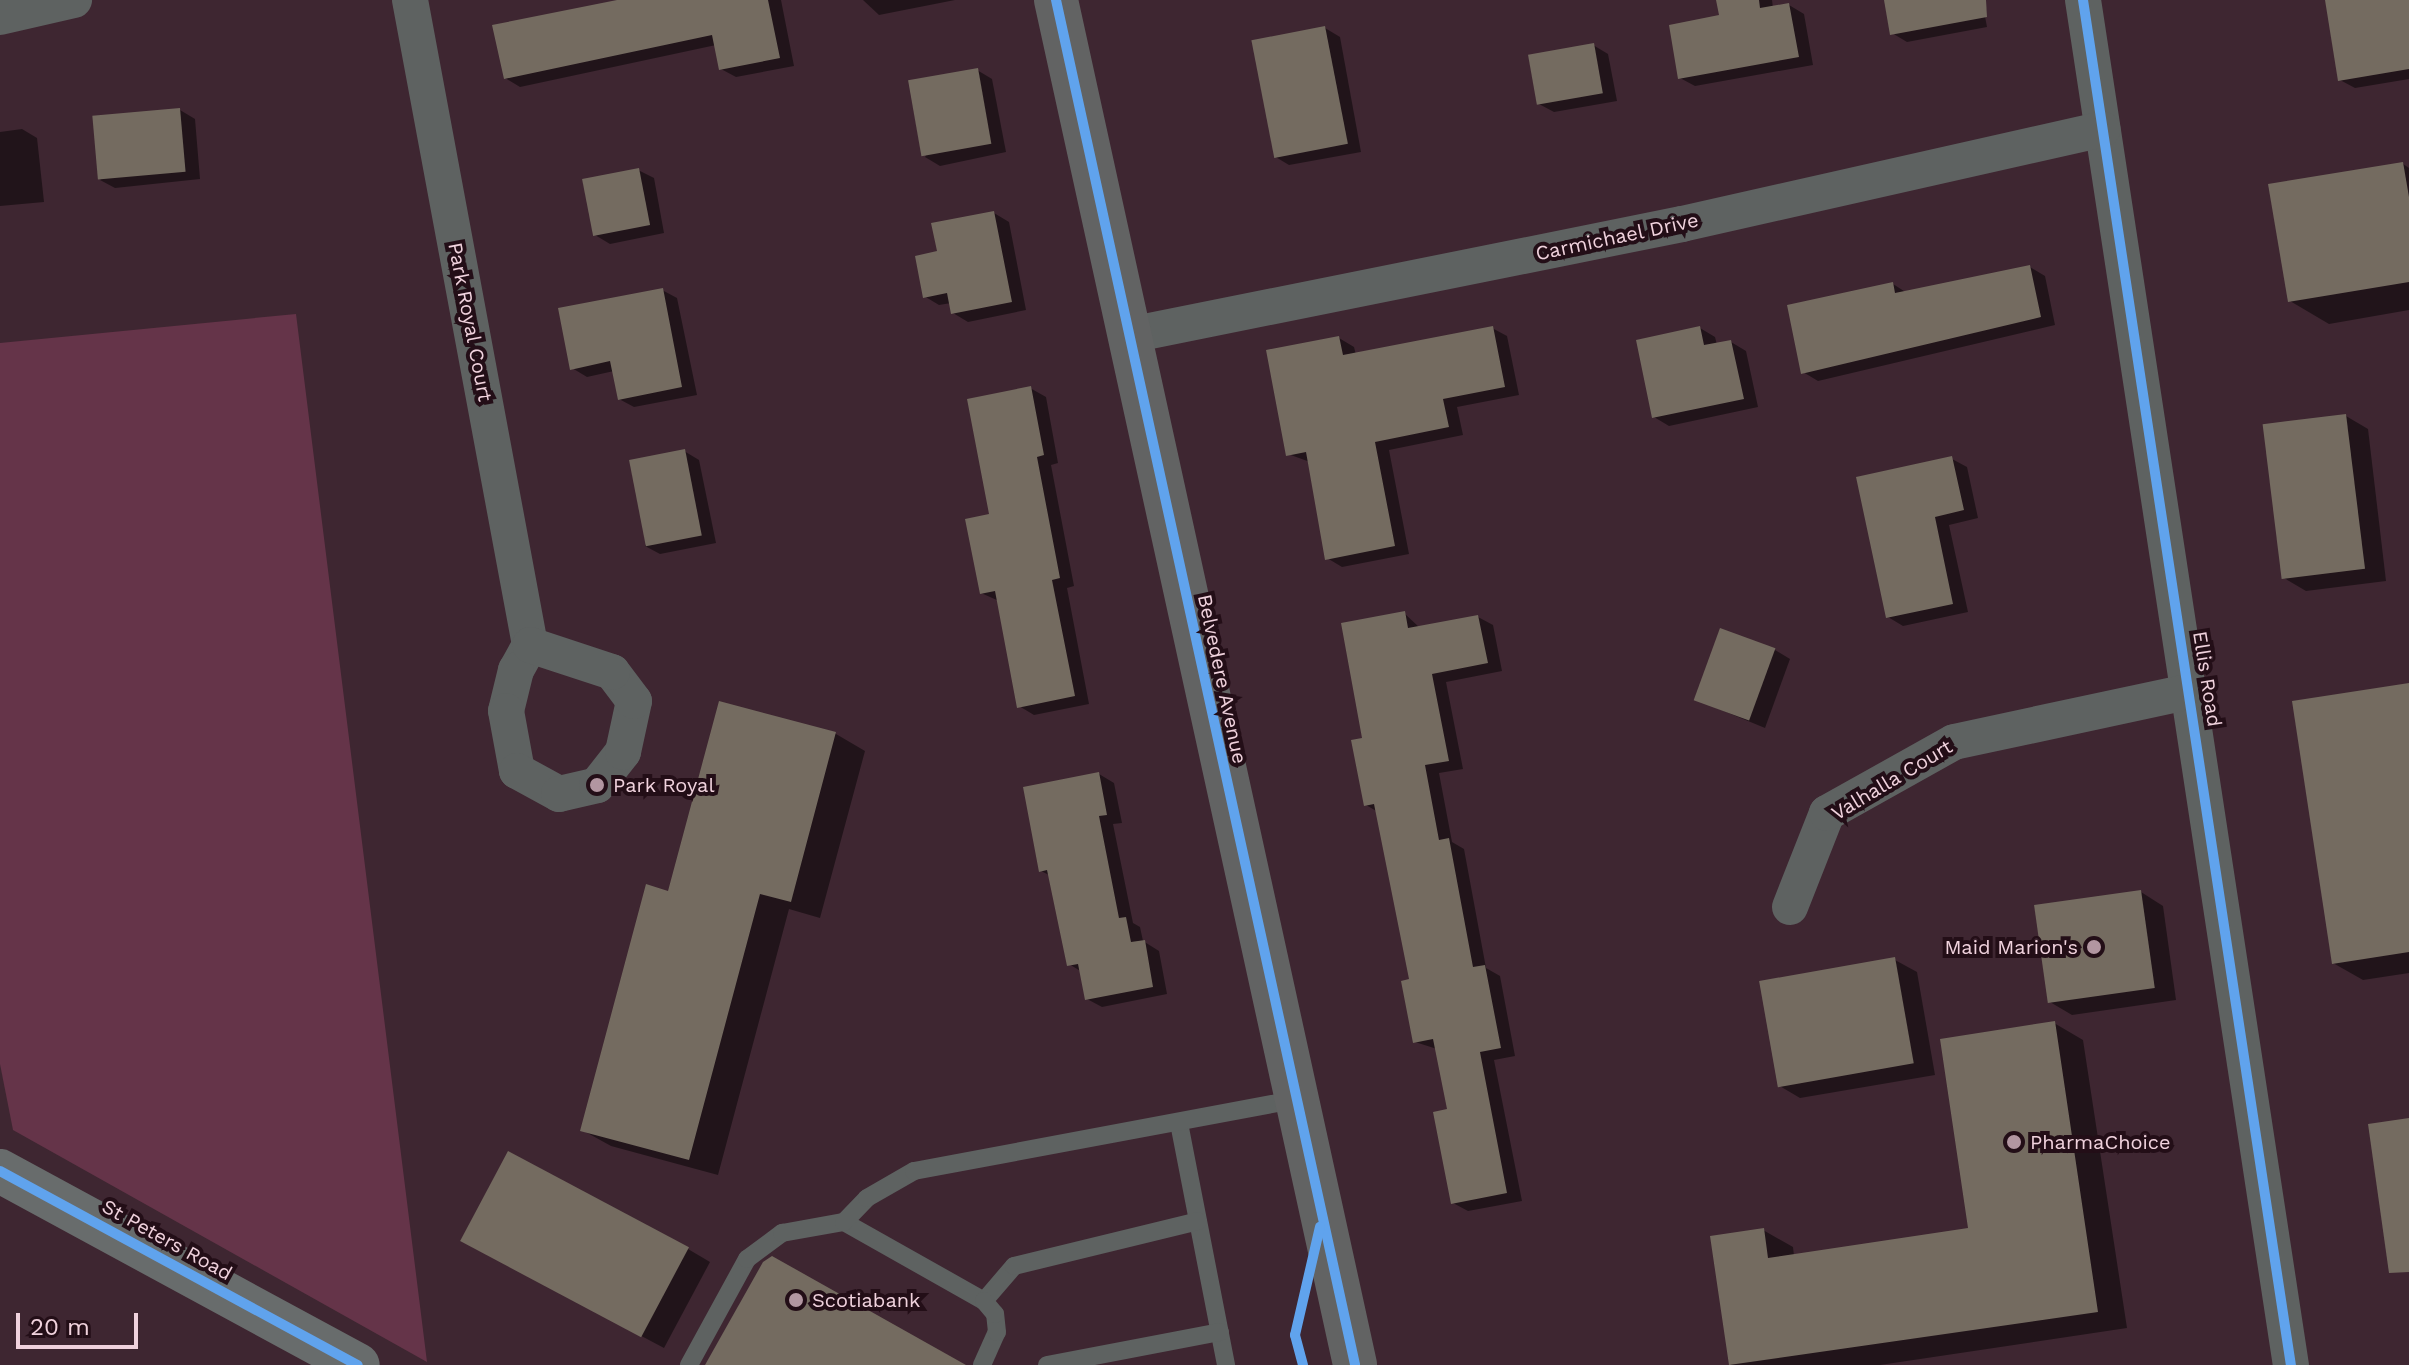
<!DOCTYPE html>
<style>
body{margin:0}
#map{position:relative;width:2409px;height:1365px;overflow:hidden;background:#3e2631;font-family:"Work Sans",sans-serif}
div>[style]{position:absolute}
.green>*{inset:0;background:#653449}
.shadow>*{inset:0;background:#0007}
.building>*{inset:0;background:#746b60;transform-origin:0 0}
.service>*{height:18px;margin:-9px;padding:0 9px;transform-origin:9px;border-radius:9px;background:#5e6261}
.minor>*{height:36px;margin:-18px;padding:0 18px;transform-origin:18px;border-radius:18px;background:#5e6261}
.secondary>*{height:44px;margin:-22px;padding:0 22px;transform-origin:22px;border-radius:22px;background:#626363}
.primary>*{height:44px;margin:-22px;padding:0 22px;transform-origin:22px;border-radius:22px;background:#686c6c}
.cycleway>*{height:10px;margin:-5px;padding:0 5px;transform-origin:5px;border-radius:5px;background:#60a3ed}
.dots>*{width:22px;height:22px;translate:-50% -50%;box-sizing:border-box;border:4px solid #230e17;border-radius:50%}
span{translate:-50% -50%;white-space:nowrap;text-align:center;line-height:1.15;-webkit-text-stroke:8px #230e17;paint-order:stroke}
.street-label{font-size:20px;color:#f0d2dd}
.poi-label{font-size:20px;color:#f0d2dd}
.left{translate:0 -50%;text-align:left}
.right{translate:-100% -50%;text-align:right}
.scale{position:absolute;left:16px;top:1313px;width:122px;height:36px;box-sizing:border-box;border:4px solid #f0d2dd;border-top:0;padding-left:10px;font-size:24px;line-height:28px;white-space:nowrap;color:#f0d2dd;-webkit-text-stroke:6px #230e17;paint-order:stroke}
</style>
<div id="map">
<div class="green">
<i style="clip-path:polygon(296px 314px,427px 1362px,13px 1130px,0 1064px,0 343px)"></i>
</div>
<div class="shadow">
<i style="clip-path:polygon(635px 0,781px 0,794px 66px,736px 77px,721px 69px,716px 45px,520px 87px,505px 78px)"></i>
<i style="clip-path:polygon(863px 0,955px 0,879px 15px)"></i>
<i style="clip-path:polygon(1719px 0,1772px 0,1773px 8px,1789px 5px,1804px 14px,1813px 65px,1695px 86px,1680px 78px,1722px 17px)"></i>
<i style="clip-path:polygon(1886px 0,1982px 0,1987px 27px,1907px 42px,1892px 33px)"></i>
<i style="clip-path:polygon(2327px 0,2409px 0,2409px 79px,2355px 88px,2340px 80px)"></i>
<i style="clip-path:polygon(1325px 28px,1340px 37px,1361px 152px,1289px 165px,1274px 156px)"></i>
<i style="clip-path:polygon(1593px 45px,1608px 54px,1617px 101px,1554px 112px,1539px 104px)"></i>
<i style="clip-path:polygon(977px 70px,992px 79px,1006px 152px,940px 166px,925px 157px)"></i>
<i style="clip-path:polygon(180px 110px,195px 119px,200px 179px,115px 188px,100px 180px)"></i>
<i style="clip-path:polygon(22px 129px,37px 138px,44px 202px,0 206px,0 132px)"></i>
<i style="clip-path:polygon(2403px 164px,2409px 168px,2409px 310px,2329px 324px,2290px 301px)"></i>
<i style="clip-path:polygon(638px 170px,654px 178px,664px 233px,610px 244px,595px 235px)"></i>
<i style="clip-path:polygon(994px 213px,1009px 222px,1026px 310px,968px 322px,953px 313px,951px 303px,939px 305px,924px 296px,939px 253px)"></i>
<i style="clip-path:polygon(2030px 267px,2045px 276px,2055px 325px,1818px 381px,1803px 372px,1893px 284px,1907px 293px)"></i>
<i style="clip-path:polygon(662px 290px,677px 298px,697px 395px,634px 407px,619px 399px,614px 371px,587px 377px,572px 368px)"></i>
<i style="clip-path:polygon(1492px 328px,1507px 336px,1519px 395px,1457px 407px,1463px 435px,1389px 450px,1409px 554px,1342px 567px,1327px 558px,1310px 462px,1288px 454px,1339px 338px,1354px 347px,1356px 355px)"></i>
<i style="clip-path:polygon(1700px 328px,1715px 337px,1717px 345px,1731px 342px,1746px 351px,1758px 407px,1669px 426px,1654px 417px)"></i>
<i style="clip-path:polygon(1030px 388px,1046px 397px,1058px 463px,1051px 465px,1074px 586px,1067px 588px,1089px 704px,1034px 715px,1019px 706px,999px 601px,981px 593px,992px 516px)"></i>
<i style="clip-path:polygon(2346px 416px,2368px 429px,2386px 581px,2306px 591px,2284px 578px)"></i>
<i style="clip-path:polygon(684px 451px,699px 460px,716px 543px,660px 554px,645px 546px)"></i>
<i style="clip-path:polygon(1952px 459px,1967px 467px,1978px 518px,1949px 525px,1968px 612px,1903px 626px,1888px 617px)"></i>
<i style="clip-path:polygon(1404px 613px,1420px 628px,1478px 617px,1493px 625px,1502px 671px,1446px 682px,1463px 769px,1439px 773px,1452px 842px,1464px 849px,1486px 968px,1500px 976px,1515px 1056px,1494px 1060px,1522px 1201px,1468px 1211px,1453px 1203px,1450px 1111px,1437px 1049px,1415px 1042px,1411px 981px,1378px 812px,1366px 805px,1364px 739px)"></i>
<i style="clip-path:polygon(1775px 650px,1790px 659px,1765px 728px,1697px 700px)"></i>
<i style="clip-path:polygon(2409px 685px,2409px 973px,2363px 980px,2333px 963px)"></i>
<i style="clip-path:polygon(720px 703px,836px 734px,865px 751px,820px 918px,789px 909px,718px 1175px,611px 1146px,582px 1130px,669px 893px)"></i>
<i style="clip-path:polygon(1099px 774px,1114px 783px,1122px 823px,1113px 824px,1133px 923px,1140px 927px,1143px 941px,1159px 951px,1167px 994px,1102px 1007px,1087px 999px,1082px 972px,1069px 964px,1051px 876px,1041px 871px)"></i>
<i style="clip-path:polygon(2141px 892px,2163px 906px,2176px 1000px,2072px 1015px,2050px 1002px)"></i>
<i style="clip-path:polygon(1895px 960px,1917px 972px,1935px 1075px,1800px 1098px,1778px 1085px)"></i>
<i style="clip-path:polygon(2054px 1023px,2083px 1040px,2127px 1328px,1880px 1365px,1731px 1365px,1712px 1237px,1763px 1230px,1793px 1247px,1794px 1256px,1971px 1230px)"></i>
<i style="clip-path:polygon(688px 1249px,710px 1262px,664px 1348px,485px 1253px)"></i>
</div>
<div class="building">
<i style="clip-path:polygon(617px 0,768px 0,780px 58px,719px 70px,712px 35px,504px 79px,492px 25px)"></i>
<i style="clip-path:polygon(1716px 0,1759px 0,1760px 8px,1789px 3px,1799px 57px,1678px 79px,1669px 25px,1719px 15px)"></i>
<i style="clip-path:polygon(1884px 0,1986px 0,1987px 17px,1890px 35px)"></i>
<i style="clip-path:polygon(2325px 0,2409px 0,2409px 69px,2338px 81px)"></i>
<i style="left:1325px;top:26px;width:120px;height:75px;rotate:79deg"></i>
<i style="left:1594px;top:43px;width:51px;height:67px;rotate:80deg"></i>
<i style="left:978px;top:68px;width:77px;height:71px;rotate:80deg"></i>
<i style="left:180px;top:108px;width:64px;height:88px;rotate:85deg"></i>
<i style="clip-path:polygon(2403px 162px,2409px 197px,2409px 282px,2288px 302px,2268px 184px)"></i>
<i style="left:639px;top:168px;width:58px;height:58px;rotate:79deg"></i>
<i style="clip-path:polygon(994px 211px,1012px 302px,951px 314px,947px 293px,923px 298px,915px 256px,937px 251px,931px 223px)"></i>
<i style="clip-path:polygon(2030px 265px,2041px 317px,1801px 374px,1787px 305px,1893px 282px,1895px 293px)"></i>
<i style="clip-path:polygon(663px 288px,682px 387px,618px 400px,610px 361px,570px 370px,558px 308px)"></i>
<i style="clip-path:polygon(1493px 326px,1505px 387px,1443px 399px,1449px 427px,1375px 442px,1395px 546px,1325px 560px,1306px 452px,1286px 456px,1266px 350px,1339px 336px,1343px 355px)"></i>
<i style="clip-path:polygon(1700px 326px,1704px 345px,1731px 340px,1744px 399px,1652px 418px,1636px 340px)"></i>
<i style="clip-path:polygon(1031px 386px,1044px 455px,1037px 457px,1060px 578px,1052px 580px,1075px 696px,1017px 708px,995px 591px,980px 594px,965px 519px,989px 514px,967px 399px)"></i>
<i style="left:2346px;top:414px;width:156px;height:84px;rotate:83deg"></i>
<i style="left:685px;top:449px;width:88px;height:57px;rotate:79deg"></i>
<i style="clip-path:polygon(1952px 456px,1964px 510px,1935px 517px,1953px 604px,1886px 618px,1856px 477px)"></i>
<i style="clip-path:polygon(1405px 611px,1408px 628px,1478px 615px,1488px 663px,1432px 674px,1449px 761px,1425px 765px,1439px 840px,1449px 838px,1473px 967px,1485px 965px,1501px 1048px,1480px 1052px,1507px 1193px,1451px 1204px,1433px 1112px,1447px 1109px,1433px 1039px,1413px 1043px,1401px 981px,1409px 979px,1374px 804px,1364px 806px,1351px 740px,1362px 738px,1341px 623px)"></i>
<i style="left:1720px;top:628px;width:59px;height:77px;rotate:20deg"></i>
<i style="clip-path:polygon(2409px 683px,2409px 952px,2332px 964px,2292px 701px)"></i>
<i style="clip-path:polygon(719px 701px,836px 732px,791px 902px,760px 894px,689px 1160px,580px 1131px,646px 884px,668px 891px)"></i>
<i style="clip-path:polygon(1099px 772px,1107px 815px,1099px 816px,1119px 918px,1126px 917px,1131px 942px,1145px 940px,1153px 987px,1085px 1000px,1078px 964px,1067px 966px,1047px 870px,1039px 872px,1023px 787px)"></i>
<i style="left:2141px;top:890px;width:99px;height:108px;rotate:82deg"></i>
<i style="left:1895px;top:957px;width:108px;height:138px;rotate:80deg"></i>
<i style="clip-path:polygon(2055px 1021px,2098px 1312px,1729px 1365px,1710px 1236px,1764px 1228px,1768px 1258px,1968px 1228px,1940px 1039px)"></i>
<i style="clip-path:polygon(2409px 1118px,2409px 1272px,2389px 1273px,2368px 1124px)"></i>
<i style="left:508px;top:1151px;width:205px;height:102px;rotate:28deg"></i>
<i style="clip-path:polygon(772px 1256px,966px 1365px,705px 1365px,763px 1262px)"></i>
</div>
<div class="service">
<i style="left:1179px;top:1123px;width:247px;rotate:79deg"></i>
<i style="left:844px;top:1222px;width:161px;rotate:29.4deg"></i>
<i style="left:984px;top:1301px;width:46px;rotate:-49.4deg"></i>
<i style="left:1014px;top:1266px;width:189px;rotate:-13.7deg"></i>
<i style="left:689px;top:1365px;width:121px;rotate:-61.3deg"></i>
<i style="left:747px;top:1259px;width:44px;rotate:-36.6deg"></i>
<i style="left:782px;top:1233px;width:63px;rotate:-10.1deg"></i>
<i style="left:844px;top:1222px;width:33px;rotate:-46deg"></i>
<i style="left:867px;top:1198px;width:54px;rotate:-29.9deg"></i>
<i style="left:914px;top:1171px;width:387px;rotate:-10.6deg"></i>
<i style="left:982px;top:1365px;width:36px;rotate:-66deg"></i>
<i style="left:997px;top:1332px;width:18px;rotate:-96deg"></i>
<i style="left:995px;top:1314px;width:17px;rotate:-130deg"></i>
<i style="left:1047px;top:1365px;width:176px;rotate:-10.8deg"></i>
</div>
<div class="minor">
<i style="left:410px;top:0;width:656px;rotate:79.46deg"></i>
<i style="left:530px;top:645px;width:29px;rotate:119deg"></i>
<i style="left:516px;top:670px;width:42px;rotate:103.7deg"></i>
<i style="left:506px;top:711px;width:61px;rotate:79.6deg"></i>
<i style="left:517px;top:771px;width:48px;rotate:28.7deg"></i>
<i style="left:559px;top:794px;width:39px;rotate:-13deg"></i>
<i style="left:597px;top:785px;width:42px;rotate:-51.8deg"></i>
<i style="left:623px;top:752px;width:52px;rotate:-77.8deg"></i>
<i style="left:634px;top:701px;width:36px;rotate:-127deg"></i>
<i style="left:612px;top:672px;width:86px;rotate:-161.8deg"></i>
<i style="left:2083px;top:0;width:1381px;rotate:81.34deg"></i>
<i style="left:0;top:17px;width:76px;rotate:-12.9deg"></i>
<i style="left:1130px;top:335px;width:563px;rotate:-11.37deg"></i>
<i style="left:1682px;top:224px;width:431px;rotate:-12.7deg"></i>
<i style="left:1790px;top:907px;width:101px;rotate:-68.5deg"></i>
<i style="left:1827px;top:813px;width:145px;rotate:-29.2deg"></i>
<i style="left:1954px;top:742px;width:242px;rotate:-12.1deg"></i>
</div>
<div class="secondary">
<i style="left:1056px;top:0;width:1397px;rotate:77.64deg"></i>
</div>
<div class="primary">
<i style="left:0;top:1171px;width:407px;rotate:28.5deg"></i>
</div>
<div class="cycleway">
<i style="left:1056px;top:0;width:1397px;rotate:77.64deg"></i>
<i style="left:2083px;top:0;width:1381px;rotate:81.34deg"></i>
<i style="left:0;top:1171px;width:407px;rotate:28.5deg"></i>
<i style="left:1303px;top:1365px;width:31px;rotate:-105deg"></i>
<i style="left:1295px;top:1335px;width:111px;rotate:-77deg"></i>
</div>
<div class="dots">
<i style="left:597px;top:785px;background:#b296a1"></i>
<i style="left:2094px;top:947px;background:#b296a1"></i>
<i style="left:2014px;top:1142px;background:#b296a1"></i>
<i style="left:796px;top:1300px;background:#b296a1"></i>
</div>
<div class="street-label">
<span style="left:1617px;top:237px;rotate:-12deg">Carmichael Drive</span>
<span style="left:470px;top:322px;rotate:79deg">Park Royal Court</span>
<span style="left:1222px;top:679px;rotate:78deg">Belvedere Avenue</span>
<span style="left:2207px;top:679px;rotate:81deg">Ellis Road</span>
<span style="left:1892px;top:780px;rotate:-31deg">Valhalla Court</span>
<span style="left:167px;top:1240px;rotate:29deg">St Peters Road</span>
</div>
<div class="poi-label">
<span class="left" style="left:613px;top:785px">Park Royal</span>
<span class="right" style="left:2078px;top:947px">Maid Marion's</span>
<span class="left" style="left:2030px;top:1142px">PharmaChoice</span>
<span class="left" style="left:812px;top:1300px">Scotiabank</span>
</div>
<div class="scale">20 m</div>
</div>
